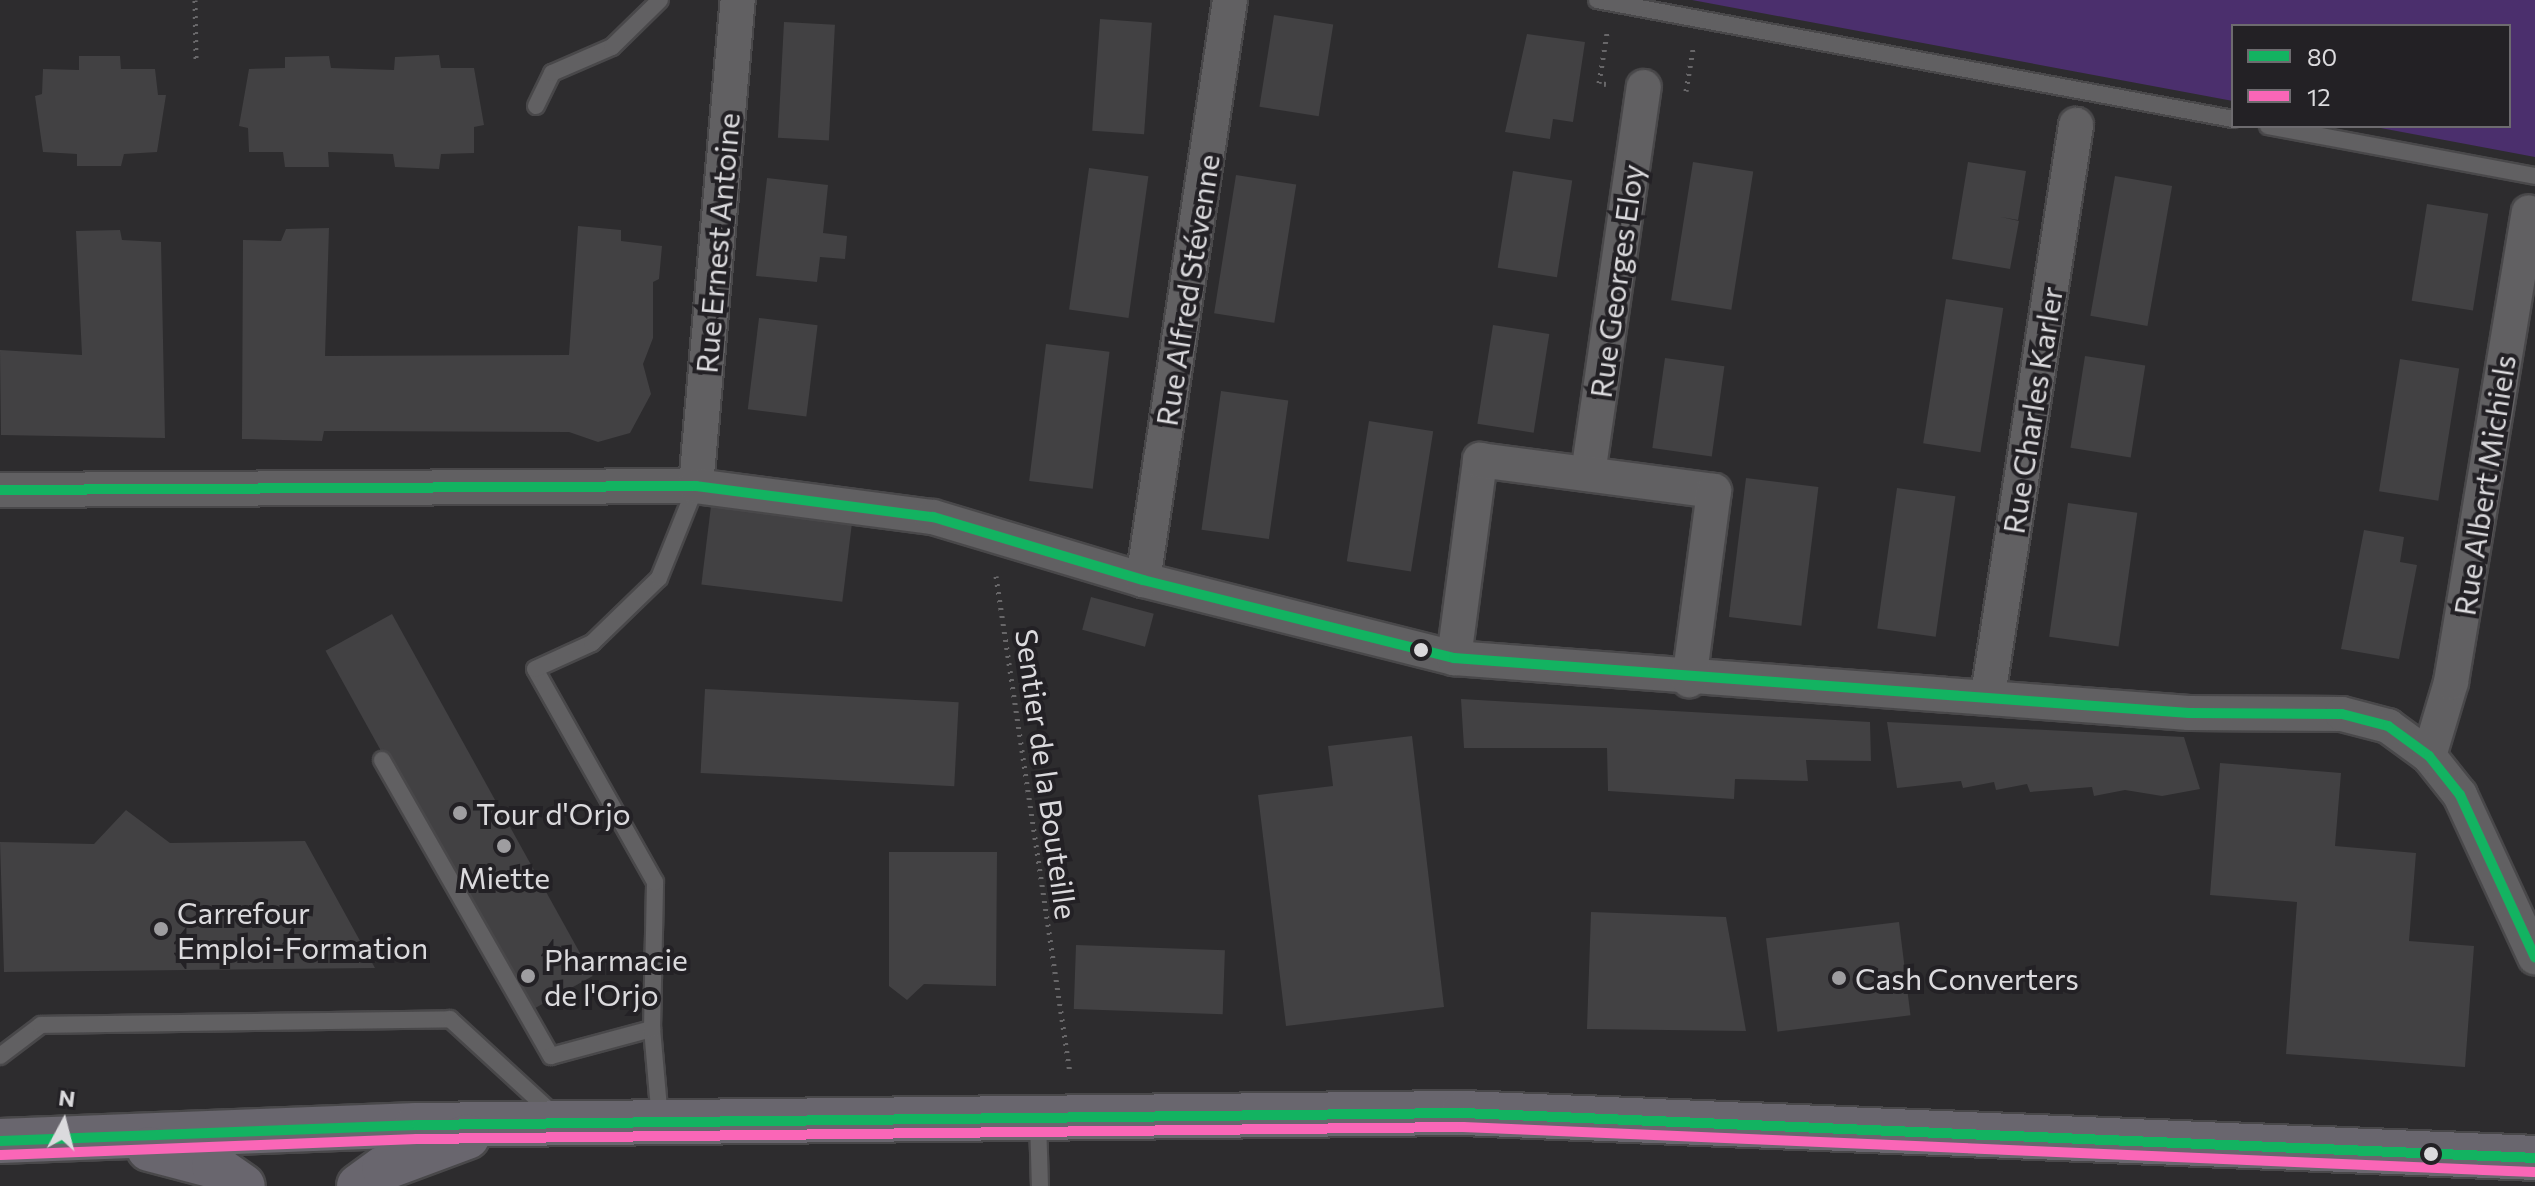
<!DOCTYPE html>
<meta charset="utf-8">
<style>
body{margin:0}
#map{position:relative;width:2535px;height:1186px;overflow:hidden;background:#2d2c2e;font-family:Commissioner,sans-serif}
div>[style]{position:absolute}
.water>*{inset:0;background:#4b2f6d}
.building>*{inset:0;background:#424143;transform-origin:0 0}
.path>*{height:5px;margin-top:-2.5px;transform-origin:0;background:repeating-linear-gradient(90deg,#686769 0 2px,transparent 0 8px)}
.roads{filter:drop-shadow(2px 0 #49484a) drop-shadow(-2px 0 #49484a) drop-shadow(0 2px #49484a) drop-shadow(0 -2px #49484a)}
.lane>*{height:16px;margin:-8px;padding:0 8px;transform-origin:8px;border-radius:8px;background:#616062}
.street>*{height:34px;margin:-17px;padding:0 17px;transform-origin:17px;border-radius:17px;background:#616062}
.primary>*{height:44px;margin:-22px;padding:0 22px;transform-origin:22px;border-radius:22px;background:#69666e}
.bus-1>*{height:10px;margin:-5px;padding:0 5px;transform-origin:5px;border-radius:5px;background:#13b361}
.bus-2>*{height:10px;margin:-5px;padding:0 5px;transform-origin:5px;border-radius:5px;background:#fa66b7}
.dots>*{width:22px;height:22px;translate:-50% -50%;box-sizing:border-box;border:4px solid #232125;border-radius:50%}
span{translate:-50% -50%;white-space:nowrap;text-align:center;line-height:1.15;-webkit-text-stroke:8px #232125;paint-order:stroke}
.street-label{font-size:30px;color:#dbdadd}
.poi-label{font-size:30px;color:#dbdadd}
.left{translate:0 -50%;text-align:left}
.legend{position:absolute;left:2231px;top:24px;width:280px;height:104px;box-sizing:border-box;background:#232125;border:2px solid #6d6b6f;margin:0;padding:10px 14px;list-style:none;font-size:24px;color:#dbdadd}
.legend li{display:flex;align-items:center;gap:16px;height:40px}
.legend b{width:40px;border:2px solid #6d6b6f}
.north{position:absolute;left:24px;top:1082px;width:80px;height:80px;-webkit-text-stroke:6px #232125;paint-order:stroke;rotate:7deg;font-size:22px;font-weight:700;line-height:32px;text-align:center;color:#dbdadd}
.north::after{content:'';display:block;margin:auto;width:28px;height:36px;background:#dbdadd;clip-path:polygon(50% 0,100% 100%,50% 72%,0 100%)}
</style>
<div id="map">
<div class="water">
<i style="clip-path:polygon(1692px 0,2535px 0,2535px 157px,2370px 126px,2509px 126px,2509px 26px,2233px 26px,2233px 101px)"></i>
</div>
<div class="building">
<i style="left:1274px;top:15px;width:60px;height:93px;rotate:9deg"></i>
<i style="left:1100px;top:19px;width:52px;height:112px;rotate:4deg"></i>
<i style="left:784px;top:22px;width:51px;height:116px;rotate:3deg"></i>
<i style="clip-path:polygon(1527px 34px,1585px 42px,1573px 122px,1553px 119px,1550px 139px,1505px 132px)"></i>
<i style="clip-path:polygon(439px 55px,441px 68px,474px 68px,484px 125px,474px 127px,474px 153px,441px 154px,439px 169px,395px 167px,393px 154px,328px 152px,329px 167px,285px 167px,283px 152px,249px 152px,248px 128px,239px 126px,249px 69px,285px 68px,285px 57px,329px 56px,331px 68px,394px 70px,395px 57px)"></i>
<i style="clip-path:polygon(79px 56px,120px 56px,121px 69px,155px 69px,158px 95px,166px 95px,157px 152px,124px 154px,121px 166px,77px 166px,77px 154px,43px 152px,35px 96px,42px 94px,43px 69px,79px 70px)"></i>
<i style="left:1693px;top:162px;width:61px;height:140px;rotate:9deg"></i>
<i style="clip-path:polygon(1968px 162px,2026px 171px,2018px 220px,2001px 217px,2019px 221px,2010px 269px,1952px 259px)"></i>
<i style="left:1089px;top:168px;width:60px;height:143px;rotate:8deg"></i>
<i style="left:1513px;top:171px;width:60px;height:98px;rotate:9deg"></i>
<i style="left:1236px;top:175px;width:61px;height:140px;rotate:9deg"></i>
<i style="left:2115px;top:176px;width:58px;height:142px;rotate:10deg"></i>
<i style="clip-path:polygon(767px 178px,828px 185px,823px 233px,847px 236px,845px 259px,820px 257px,817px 282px,756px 276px)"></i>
<i style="left:2427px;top:204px;width:62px;height:98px;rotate:9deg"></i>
<i style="clip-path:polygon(578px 226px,621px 230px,621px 241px,662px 246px,659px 279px,653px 282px,653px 338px,643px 364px,651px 394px,630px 433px,598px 442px,569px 432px,343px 431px,324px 431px,322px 441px,242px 439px,243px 240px,281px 241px,286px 229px,329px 228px,325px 356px,569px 355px)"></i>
<i style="clip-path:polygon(120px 230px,122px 240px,161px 242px,165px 438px,1px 435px,0 350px,82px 355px,76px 231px)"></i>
<i style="left:1946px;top:299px;width:58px;height:146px;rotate:9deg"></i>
<i style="left:759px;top:318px;width:59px;height:92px;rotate:7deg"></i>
<i style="left:1493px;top:325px;width:57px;height:100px;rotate:9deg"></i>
<i style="left:1046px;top:344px;width:64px;height:138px;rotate:7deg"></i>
<i style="left:2085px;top:356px;width:61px;height:93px;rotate:9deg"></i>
<i style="left:1665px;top:358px;width:60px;height:91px;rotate:8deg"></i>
<i style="left:2400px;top:359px;width:60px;height:134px;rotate:9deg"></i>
<i style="left:1221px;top:391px;width:68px;height:140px;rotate:8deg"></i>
<i style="left:1369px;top:421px;width:65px;height:142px;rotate:9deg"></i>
<i style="left:1746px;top:478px;width:73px;height:140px;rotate:7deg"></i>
<i style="left:1897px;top:488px;width:59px;height:142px;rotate:8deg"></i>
<i style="left:2068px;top:503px;width:70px;height:135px;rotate:8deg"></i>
<i style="left:711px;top:506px;width:142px;height:79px;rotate:7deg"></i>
<i style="clip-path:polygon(2364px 530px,2404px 537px,2400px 562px,2417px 565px,2399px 659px,2341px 649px)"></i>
<i style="left:1091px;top:597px;width:65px;height:34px;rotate:15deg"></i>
<i style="left:392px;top:614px;width:414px;height:76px;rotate:61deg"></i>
<i style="left:705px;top:689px;width:254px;height:84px;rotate:3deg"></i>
<i style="clip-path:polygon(1461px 699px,1870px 722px,1871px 761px,1806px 760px,1808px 781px,1735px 779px,1734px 799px,1608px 791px,1607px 748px,1464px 748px)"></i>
<i style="clip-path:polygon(1887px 722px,2184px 737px,2200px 789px,2162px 796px,2125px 790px,2094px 796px,2092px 787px,2030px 792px,2027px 784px,1996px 790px,1994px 782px,1963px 788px,1961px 781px,1897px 788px)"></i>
<i style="clip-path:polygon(1412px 736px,1444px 1007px,1286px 1026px,1258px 795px,1333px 786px,1328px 746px)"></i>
<i style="clip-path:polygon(2220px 763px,2341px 773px,2335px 846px,2416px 853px,2409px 941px,2474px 946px,2465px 1067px,2286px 1054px,2297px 902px,2210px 895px)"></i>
<i style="clip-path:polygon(126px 810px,170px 843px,305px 841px,375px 968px,4px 972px,0 842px,94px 844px)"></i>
<i style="clip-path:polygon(889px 852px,997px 852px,996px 986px,924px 984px,907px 1000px,889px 986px)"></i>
<i style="clip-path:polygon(1591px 912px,1726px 917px,1746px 1031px,1587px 1029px)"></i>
<i style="left:1899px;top:922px;width:94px;height:134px;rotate:83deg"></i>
<i style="left:1076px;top:945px;width:149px;height:64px;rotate:2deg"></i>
</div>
<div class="path">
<i style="left:195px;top:0;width:60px;rotate:89deg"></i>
<i style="left:1606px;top:84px;width:7px;rotate:-172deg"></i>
<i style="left:1599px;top:83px;width:51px;rotate:-80.9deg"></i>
<i style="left:1686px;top:91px;width:43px;rotate:-80.5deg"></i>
<i style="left:996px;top:576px;width:502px;rotate:81.53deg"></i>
</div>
<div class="roads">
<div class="lane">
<i style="left:1597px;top:0;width:647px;rotate:10.6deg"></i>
<i style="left:536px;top:106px;width:37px;rotate:-64deg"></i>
<i style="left:552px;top:73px;width:65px;rotate:-23.4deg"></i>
<i style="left:612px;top:47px;width:67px;rotate:-44.4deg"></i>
<i style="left:2268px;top:126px;width:272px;rotate:10.6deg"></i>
<i style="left:382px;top:760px;width:341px;rotate:60.3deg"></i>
<i style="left:551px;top:1056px;width:105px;rotate:-15deg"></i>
<i style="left:0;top:1056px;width:51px;rotate:-37.1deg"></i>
<i style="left:41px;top:1025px;width:409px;rotate:-0.8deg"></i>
<i style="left:450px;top:1019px;width:134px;rotate:42.6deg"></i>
<i style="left:660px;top:1120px;width:91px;rotate:-95deg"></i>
<i style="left:652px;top:1029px;width:147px;rotate:-88.8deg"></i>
<i style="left:655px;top:882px;width:244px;rotate:-119.4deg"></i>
<i style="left:535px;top:669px;width:63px;rotate:-24.5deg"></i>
<i style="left:592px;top:643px;width:93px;rotate:-44.1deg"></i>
<i style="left:659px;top:578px;width:99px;rotate:-68.1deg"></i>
<i style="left:1038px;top:1120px;width:66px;rotate:88.3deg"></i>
</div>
<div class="street">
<i style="left:1588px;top:474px;width:391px;rotate:-81.8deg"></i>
<i style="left:696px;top:486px;width:488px;rotate:-85.1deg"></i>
<i style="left:0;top:490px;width:696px;rotate:-0.33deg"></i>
<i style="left:696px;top:486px;width:239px;rotate:7.5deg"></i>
<i style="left:933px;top:517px;width:219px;rotate:16.7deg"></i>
<i style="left:1143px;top:580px;width:321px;rotate:14.1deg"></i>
<i style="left:1454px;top:658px;width:737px;rotate:4.28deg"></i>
<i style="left:2189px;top:713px;width:153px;rotate:0.4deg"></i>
<i style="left:2342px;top:714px;width:48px;rotate:14.6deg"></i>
<i style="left:2388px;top:726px;width:51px;rotate:36.2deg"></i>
<i style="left:2429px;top:756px;width:50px;rotate:51.5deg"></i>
<i style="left:2460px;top:795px;width:179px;rotate:65.2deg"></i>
<i style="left:1143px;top:580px;width:586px;rotate:-81.47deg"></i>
<i style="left:1454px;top:658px;width:200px;rotate:-82.5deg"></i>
<i style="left:1480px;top:460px;width:236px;rotate:7.5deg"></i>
<i style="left:1714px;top:491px;width:191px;rotate:97.5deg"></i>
<i style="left:1988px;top:695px;width:577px;rotate:-81.22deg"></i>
<i style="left:2429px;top:756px;width:77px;rotate:-73.4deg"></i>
<i style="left:2451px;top:682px;width:476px;rotate:-80.6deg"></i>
</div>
<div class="primary">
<i style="left:0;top:1141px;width:417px;rotate:-2.2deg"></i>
<i style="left:417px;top:1125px;width:1046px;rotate:-0.66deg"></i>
<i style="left:1463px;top:1113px;width:1073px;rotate:2.4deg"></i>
<i style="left:149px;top:1149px;width:67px;rotate:14.7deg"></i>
<i style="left:214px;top:1166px;width:35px;rotate:35deg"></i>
<i style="left:359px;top:1186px;width:31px;rotate:-36deg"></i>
<i style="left:384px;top:1168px;width:89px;rotate:-20.5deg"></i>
</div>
</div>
<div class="bus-1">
<i style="left:0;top:490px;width:696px;rotate:-0.33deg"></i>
<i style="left:696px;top:486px;width:239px;rotate:7.5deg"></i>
<i style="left:933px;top:517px;width:219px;rotate:16.7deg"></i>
<i style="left:1143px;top:580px;width:321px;rotate:14.1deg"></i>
<i style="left:1454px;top:658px;width:737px;rotate:4.28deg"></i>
<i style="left:2189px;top:713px;width:153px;rotate:0.4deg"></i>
<i style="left:2342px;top:714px;width:48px;rotate:14.6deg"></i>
<i style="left:2388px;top:726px;width:51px;rotate:36.2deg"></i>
<i style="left:2429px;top:756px;width:50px;rotate:51.5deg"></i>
<i style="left:2460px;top:795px;width:179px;rotate:65.2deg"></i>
<i style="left:0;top:1141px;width:417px;rotate:-2.2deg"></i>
<i style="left:417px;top:1125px;width:1046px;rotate:-0.66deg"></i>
<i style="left:1463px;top:1113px;width:1073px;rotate:2.4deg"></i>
</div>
<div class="bus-2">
<i style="left:1px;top:1155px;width:416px;rotate:-2.2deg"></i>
<i style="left:417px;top:1139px;width:1046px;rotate:-0.66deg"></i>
<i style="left:1463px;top:1127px;width:1072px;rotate:2.41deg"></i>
</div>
<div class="dots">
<i style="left:1421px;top:650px;background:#dbdadd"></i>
<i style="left:460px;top:813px;background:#9e9da0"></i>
<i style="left:504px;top:846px;background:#9e9da0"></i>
<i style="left:161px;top:929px;background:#9e9da0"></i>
<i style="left:528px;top:976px;background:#9e9da0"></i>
<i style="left:1839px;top:978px;background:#9e9da0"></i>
<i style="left:2431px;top:1154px;background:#dbdadd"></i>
</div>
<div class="street-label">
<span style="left:717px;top:243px;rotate:-85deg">Rue Ernest Antoine</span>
<span style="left:1616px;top:281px;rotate:-82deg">Rue Georges Eloy</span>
<span style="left:1187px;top:290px;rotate:-81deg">Rue Alfred Stévenne</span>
<span style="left:2032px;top:410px;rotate:-81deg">Rue Charles Karler</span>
<span style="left:2484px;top:485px;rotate:-81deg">Rue Albert Michiels</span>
<span style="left:1047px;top:774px;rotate:82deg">Sentier de la Bouteille</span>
</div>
<div class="poi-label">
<span class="left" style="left:476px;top:813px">Tour d'Orjo</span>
<span style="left:504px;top:877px">Miette</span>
<span class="left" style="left:177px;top:929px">Carrefour<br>Emploi-Formation</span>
<span class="left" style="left:544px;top:976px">Pharmacie<br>de l'Orjo</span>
<span class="left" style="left:1855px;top:978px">Cash Converters</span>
</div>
<ul class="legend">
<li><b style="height:10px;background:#13b361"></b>80</li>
<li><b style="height:10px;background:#fa66b7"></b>12</li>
</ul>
<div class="north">N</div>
</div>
